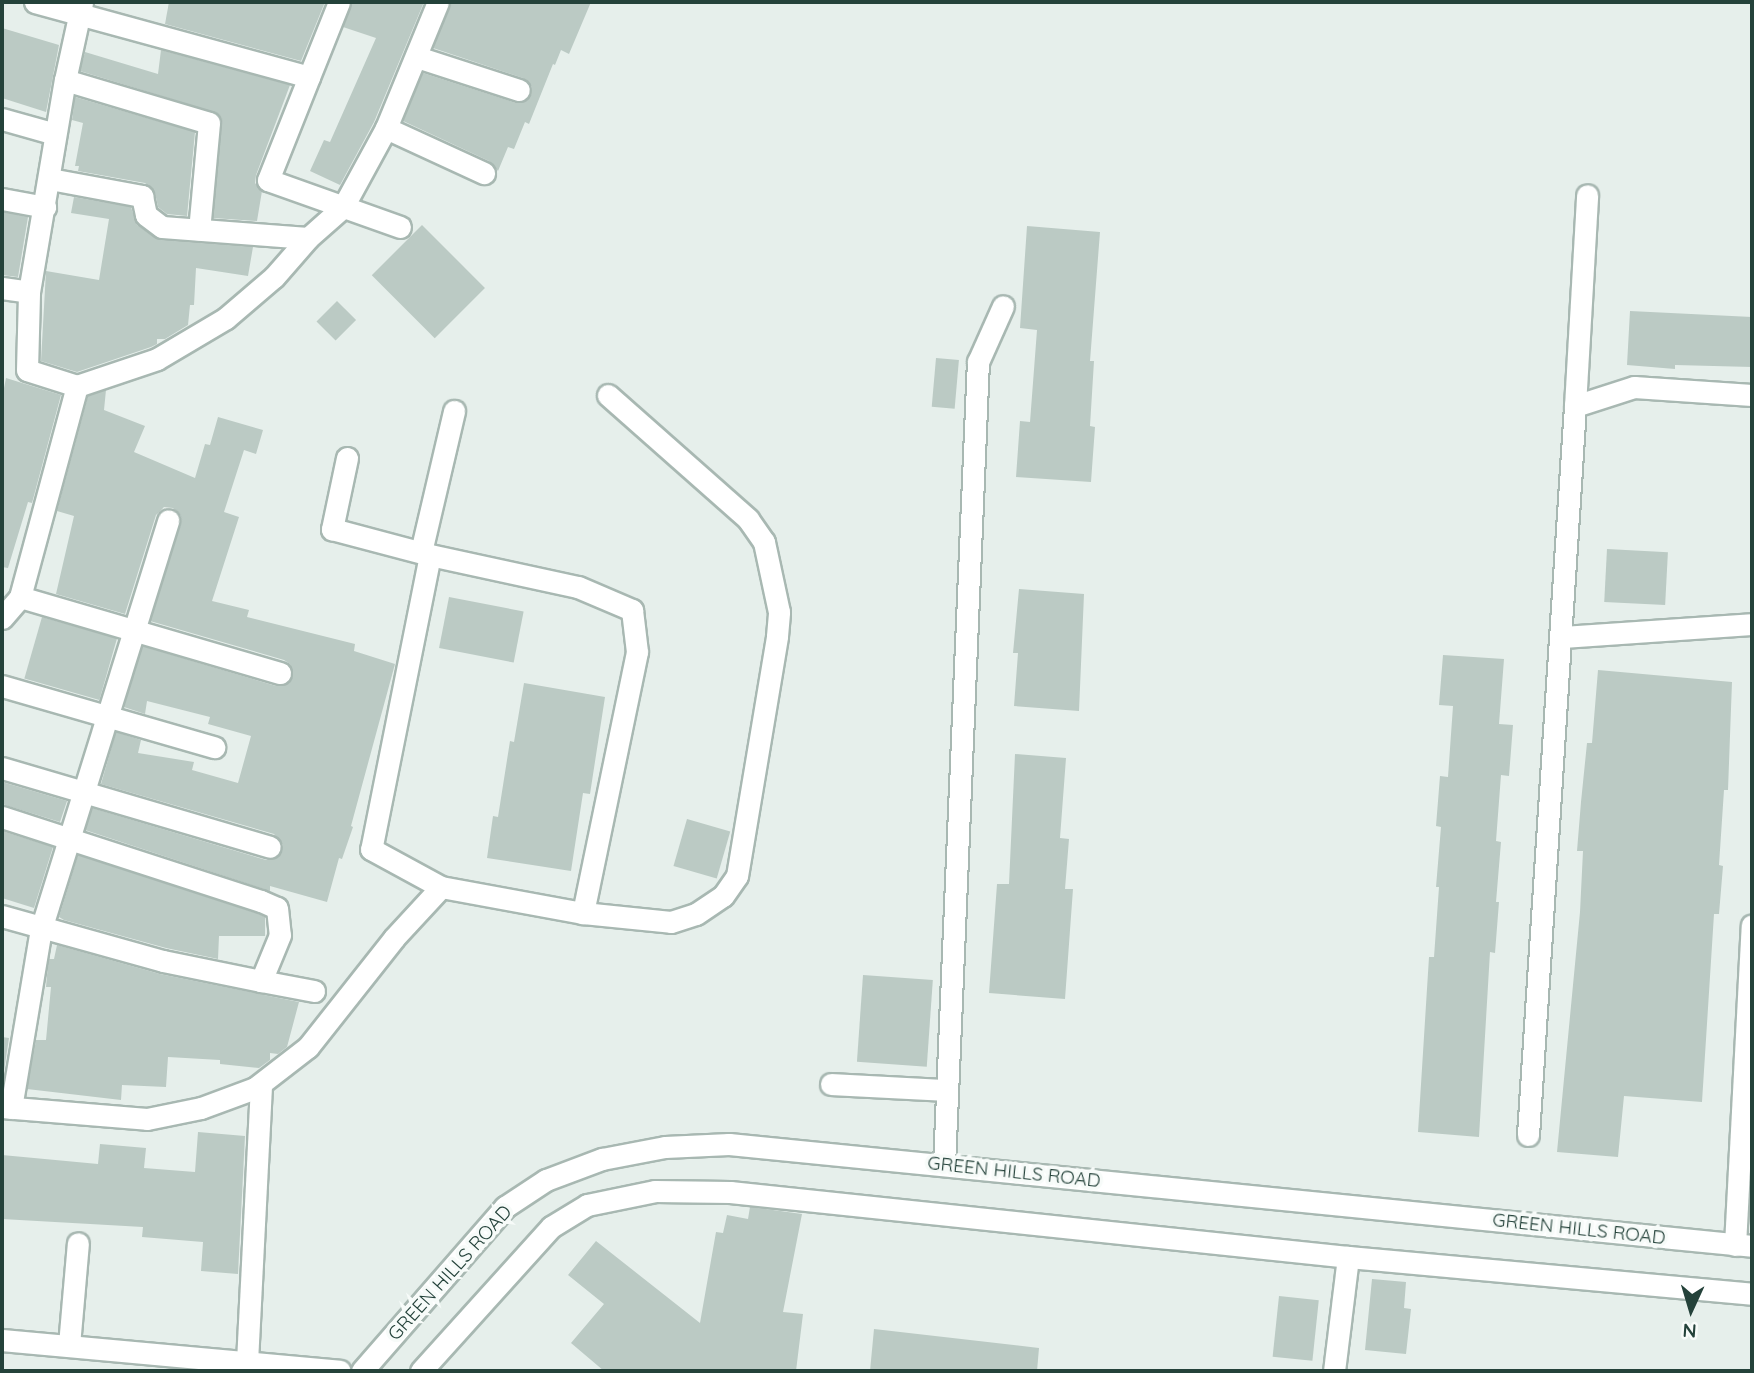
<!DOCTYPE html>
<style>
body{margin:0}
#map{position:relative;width:1754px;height:1373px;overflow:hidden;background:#e6efeb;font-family:Quicksand,sans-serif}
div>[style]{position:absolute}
.building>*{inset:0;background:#bbcac4;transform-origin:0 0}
.roads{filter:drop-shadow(2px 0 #a8b8b2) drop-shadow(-2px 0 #a8b8b2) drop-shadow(0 2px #a8b8b2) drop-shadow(0 -2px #a8b8b2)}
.minor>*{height:21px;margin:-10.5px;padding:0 10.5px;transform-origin:10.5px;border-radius:10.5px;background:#fff}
.tertiary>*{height:21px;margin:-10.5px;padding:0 10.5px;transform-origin:10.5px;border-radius:10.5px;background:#fff}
span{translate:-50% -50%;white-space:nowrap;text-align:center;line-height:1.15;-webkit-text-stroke:7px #f7fbf9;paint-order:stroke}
.street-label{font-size:19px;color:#24423a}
.frame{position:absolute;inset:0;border:4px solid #24423a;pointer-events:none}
.north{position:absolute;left:1656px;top:1275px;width:70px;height:70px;-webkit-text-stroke:5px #f7fbf9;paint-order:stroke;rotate:184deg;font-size:19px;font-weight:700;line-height:28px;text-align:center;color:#24423a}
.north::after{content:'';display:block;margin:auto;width:24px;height:32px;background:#24423a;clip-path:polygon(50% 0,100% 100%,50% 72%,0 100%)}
</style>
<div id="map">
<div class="building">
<i style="clip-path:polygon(169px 2px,325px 2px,301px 61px,165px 24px)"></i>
<i style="clip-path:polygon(352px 2px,424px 2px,374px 122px,340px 185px,310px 171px,324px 140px,330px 142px,376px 38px,343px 27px)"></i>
<i style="clip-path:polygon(451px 2px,591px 2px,569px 54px,561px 50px,555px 65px,553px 64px,529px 124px,525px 122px,514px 149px,508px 147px,498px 171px,489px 161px,403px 121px,423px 73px,516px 103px,527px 100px,531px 95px,532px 87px,523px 78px,433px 48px)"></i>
<i style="clip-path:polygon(2px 28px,59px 45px,46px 112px,2px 98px)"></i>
<i style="clip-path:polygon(161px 50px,290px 85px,256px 175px,255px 183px,262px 191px,257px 221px,213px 218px,222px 124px,217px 113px,80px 71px,85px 52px,158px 74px)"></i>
<i style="clip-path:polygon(75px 97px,195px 132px,187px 216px,167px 214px,158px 207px,155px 193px,145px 183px,78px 171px,79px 166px,75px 166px,83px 123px,72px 120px)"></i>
<i style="clip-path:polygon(74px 197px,131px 207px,137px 225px,160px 240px,253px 247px,248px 276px,196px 268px,194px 305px,190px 305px,188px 325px,165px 339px,157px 339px,157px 344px,151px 347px,77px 372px,41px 361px,46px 271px,99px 280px,109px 219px,71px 213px)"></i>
<i style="clip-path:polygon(2px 212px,28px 217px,18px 277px,2px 275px)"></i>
<i style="left:422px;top:225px;width:89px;height:71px;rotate:45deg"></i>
<i style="clip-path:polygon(1027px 226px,1100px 232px,1090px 361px,1094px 361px,1090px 426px,1095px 427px,1091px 482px,1016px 477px,1020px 421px,1030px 422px,1037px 330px,1020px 328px)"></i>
<i style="left:337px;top:301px;width:27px;height:29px;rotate:45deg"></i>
<i style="clip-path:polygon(1630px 311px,1752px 317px,1752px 367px,1675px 365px,1675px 369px,1627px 365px)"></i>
<i style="left:936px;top:358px;width:23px;height:49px;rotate:5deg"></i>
<i style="clip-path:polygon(6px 378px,61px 395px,32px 503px,28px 502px,8px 568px,2px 567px,2px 398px)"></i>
<i style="clip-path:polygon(106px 390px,104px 410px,145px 426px,134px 452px,195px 478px,205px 444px,210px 445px,218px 417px,263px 430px,256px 454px,244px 450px,224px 512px,239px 517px,212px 601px,249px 610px,247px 617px,355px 644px,354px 651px,395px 664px,351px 826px,353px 827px,342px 859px,339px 858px,327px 902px,270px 886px,270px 891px,85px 830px,92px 808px,266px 860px,278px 857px,283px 845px,274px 834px,101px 784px,116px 732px,141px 740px,138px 753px,194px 762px,192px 770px,238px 783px,251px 736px,208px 724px,210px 717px,147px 701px,145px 714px,124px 707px,142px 646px,276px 686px,289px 683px,293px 676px,290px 664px,284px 660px,150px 621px,181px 524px,181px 516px,173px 508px,164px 507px,156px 515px,125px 614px,56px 594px,74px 516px,57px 511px,88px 396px)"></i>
<i style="left:1607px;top:549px;width:61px;height:53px;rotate:3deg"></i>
<i style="clip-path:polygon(1019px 589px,1084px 594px,1079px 711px,1014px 706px,1018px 653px,1013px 653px)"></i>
<i style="left:449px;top:597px;width:76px;height:52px;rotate:11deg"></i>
<i style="left:42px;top:617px;width:78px;height:64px;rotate:16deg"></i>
<i style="clip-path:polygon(1443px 655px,1504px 659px,1499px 724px,1513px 725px,1509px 776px,1501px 775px,1496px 841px,1501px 842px,1496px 902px,1499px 902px,1495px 953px,1490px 952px,1479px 1137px,1418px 1132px,1429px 957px,1434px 957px,1439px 887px,1436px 887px,1441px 827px,1436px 826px,1440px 776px,1448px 777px,1453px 706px,1439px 705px)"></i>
<i style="clip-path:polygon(1598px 670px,1732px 682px,1728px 790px,1724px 790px,1719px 865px,1723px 866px,1719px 914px,1714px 914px,1702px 1102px,1624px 1096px,1618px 1157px,1557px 1152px,1580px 912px,1583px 851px,1577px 851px,1581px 802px,1587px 743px,1592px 743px)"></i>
<i style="clip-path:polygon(524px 683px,605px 697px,590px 794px,583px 793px,571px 871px,487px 858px,493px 816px,498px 817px,510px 741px,514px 742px)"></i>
<i style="clip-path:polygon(1015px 754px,1066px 758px,1060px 838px,1069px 839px,1065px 889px,1073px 889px,1065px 999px,989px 993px,997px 884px,1009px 884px)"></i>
<i style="clip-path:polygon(2px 782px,67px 801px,60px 822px,2px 804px)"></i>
<i style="left:687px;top:819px;width:45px;height:49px;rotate:16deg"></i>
<i style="clip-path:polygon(2px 831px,53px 847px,34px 908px,2px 898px)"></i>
<i style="clip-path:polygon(78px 855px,256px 913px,265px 917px,265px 936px,219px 936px,218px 959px,166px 948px,64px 920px,59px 917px)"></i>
<i style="clip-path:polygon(57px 945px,160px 974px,299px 1002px,287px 1047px,278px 1054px,270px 1053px,270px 1060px,259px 1068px,220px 1064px,220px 1060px,168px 1057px,166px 1087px,122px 1085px,121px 1100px,27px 1089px,36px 1040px,46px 1040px,51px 987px,46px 987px,47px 975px,49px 959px,54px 959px)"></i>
<i style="left:863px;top:975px;width:70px;height:87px;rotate:4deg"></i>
<i style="clip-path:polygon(2px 1037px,9px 1038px,2px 1084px)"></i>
<i style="clip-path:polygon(198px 1132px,245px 1136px,238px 1274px,201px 1271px,203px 1242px,142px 1237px,143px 1227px,2px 1219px,2px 1155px,98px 1164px,100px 1144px,146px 1148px,144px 1168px,195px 1172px)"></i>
<i style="clip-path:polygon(750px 1207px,802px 1214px,783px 1312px,803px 1314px,796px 1371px,604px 1371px,571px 1343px,604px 1304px,568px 1275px,596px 1241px,700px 1323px,716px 1232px,723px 1233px,727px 1215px,748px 1219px)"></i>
<i style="clip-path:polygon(1372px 1279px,1406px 1282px,1404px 1308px,1411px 1309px,1406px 1354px,1365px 1350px)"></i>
<i style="left:1279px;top:1296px;width:40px;height:61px;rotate:6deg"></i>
<i style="clip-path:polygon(874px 1329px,1039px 1348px,1037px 1371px,870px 1371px)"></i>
</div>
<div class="roads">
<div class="minor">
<i style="left:35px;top:2px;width:284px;rotate:15.3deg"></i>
<i style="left:309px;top:77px;width:111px;rotate:111.7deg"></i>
<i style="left:268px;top:180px;width:140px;rotate:19.6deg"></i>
<i style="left:417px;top:57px;width:107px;rotate:17.9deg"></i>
<i style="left:309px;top:77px;width:81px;rotate:-68.2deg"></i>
<i style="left:65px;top:80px;width:150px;rotate:16.6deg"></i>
<i style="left:209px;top:123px;width:107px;rotate:95.3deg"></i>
<i style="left:2px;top:119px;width:55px;rotate:15.8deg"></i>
<i style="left:386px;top:128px;width:108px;rotate:24.7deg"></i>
<i style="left:50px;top:179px;width:94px;rotate:10.5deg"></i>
<i style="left:142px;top:196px;width:19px;rotate:78deg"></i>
<i style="left:146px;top:215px;width:20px;rotate:37deg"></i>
<i style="left:162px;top:227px;width:146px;rotate:4.3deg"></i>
<i style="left:2px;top:199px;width:44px;rotate:10.5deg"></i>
<i style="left:2px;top:288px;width:27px;rotate:8deg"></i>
<i style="left:77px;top:386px;width:52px;rotate:-162.3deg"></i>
<i style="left:27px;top:370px;width:78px;rotate:-88.5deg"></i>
<i style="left:29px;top:292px;width:215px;rotate:-80.4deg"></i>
<i style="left:65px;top:80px;width:79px;rotate:-77.6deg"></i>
<i style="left:1575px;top:406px;width:211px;rotate:-86.7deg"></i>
<i style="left:347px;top:458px;width:73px;rotate:101.9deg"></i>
<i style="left:332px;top:529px;width:101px;rotate:14.9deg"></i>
<i style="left:430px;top:555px;width:151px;rotate:12.2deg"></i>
<i style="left:578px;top:587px;width:59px;rotate:23.1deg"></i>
<i style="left:632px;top:610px;width:42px;rotate:83.2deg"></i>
<i style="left:637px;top:652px;width:267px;rotate:101.7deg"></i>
<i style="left:421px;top:552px;width:145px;rotate:-76.8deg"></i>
<i style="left:430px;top:555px;width:300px;rotate:101.3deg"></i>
<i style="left:371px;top:849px;width:80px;rotate:28.5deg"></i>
<i style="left:20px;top:597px;width:271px;rotate:16.3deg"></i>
<i style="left:2px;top:618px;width:28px;rotate:-49deg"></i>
<i style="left:20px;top:597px;width:219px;rotate:-74.9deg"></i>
<i style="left:77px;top:386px;width:84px;rotate:-18.6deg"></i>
<i style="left:157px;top:359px;width:80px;rotate:-30.7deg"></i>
<i style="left:226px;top:318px;width:63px;rotate:-40.5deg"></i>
<i style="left:274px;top:277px;width:52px;rotate:-48.9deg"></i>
<i style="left:308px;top:238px;width:47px;rotate:-41.5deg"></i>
<i style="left:343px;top:207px;width:90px;rotate:-61.4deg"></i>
<i style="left:386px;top:128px;width:136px;rotate:-67.6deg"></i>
<i style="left:1562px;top:637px;width:190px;rotate:-3.9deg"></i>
<i style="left:2px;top:686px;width:221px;rotate:16.1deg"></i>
<i style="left:2px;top:768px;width:279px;rotate:16.4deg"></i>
<i style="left:2px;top:817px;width:272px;rotate:18deg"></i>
<i style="left:261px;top:901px;width:17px;rotate:24deg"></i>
<i style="left:277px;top:908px;width:27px;rotate:84deg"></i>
<i style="left:280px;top:935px;width:50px;rotate:112.4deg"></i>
<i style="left:261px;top:981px;width:100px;rotate:-168.5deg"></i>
<i style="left:163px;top:961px;width:167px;rotate:-164.4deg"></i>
<i style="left:261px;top:981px;width:54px;rotate:10.7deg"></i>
<i style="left:831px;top:1084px;width:116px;rotate:3deg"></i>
<i style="left:2px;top:1107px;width:145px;rotate:4.7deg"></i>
<i style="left:147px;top:1119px;width:55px;rotate:-11.5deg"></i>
<i style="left:201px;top:1108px;width:58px;rotate:-20.3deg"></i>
<i style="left:255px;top:1088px;width:67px;rotate:-37.7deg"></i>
<i style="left:308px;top:1047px;width:139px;rotate:-51.7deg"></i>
<i style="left:394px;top:938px;width:69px;rotate:-47.3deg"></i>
<i style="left:441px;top:887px;width:144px;rotate:10.4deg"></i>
<i style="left:583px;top:913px;width:88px;rotate:5.8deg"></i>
<i style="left:671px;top:922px;width:26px;rotate:-18deg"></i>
<i style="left:696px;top:914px;width:32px;rotate:-34deg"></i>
<i style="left:723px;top:896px;width:24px;rotate:-55deg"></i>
<i style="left:737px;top:876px;width:243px;rotate:-80.5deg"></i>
<i style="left:777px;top:636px;width:24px;rotate:-85deg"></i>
<i style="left:779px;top:612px;width:72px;rotate:-102.1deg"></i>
<i style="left:764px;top:542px;width:28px;rotate:-125deg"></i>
<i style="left:748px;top:519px;width:187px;rotate:-138.5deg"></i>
<i style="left:11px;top:1108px;width:181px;rotate:-80.5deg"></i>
<i style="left:41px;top:929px;width:428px;rotate:-72.7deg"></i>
<i style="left:1528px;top:1135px;width:731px;rotate:-86.31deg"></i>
<i style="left:1575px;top:406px;width:62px;rotate:-17.9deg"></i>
<i style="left:1634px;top:387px;width:118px;rotate:3.9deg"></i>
<i style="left:944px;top:1165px;width:804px;rotate:-87.58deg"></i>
<i style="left:978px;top:362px;width:61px;rotate:-65.9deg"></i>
<i style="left:1735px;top:1245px;width:320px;rotate:-87deg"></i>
<i style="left:69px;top:1345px;width:102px;rotate:-85deg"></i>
<i style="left:247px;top:1362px;width:278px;rotate:-87.1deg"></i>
<i style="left:1334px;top:1371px;width:115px;rotate:-83deg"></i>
</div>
<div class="tertiary">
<i style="left:2px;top:1340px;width:339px;rotate:5.2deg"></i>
<i style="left:362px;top:1371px;width:218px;rotate:-48.9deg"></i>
<i style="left:505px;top:1207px;width:49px;rotate:-33.4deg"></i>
<i style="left:546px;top:1180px;width:60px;rotate:-20.6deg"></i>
<i style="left:602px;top:1159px;width:64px;rotate:-10.8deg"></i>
<i style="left:665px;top:1147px;width:64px;rotate:-2.7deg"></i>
<i style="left:729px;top:1144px;width:1028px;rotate:5.69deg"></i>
<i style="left:421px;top:1371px;width:194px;rotate:-47.9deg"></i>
<i style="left:551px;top:1227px;width:42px;rotate:-31.4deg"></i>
<i style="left:587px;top:1205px;width:69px;rotate:-11.6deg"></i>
<i style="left:655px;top:1191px;width:75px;rotate:0.8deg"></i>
<i style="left:730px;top:1192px;width:621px;rotate:6deg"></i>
<i style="left:1348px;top:1257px;width:406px;rotate:5.2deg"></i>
</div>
</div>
<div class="street-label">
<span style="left:1014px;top:1172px;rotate:6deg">GREEN HILLS ROAD</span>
<span style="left:1579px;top:1229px;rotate:6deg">GREEN HILLS ROAD</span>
<span style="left:450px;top:1273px;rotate:-48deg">GREEN HILLS ROAD</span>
</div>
<div class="frame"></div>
<div class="north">N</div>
</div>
